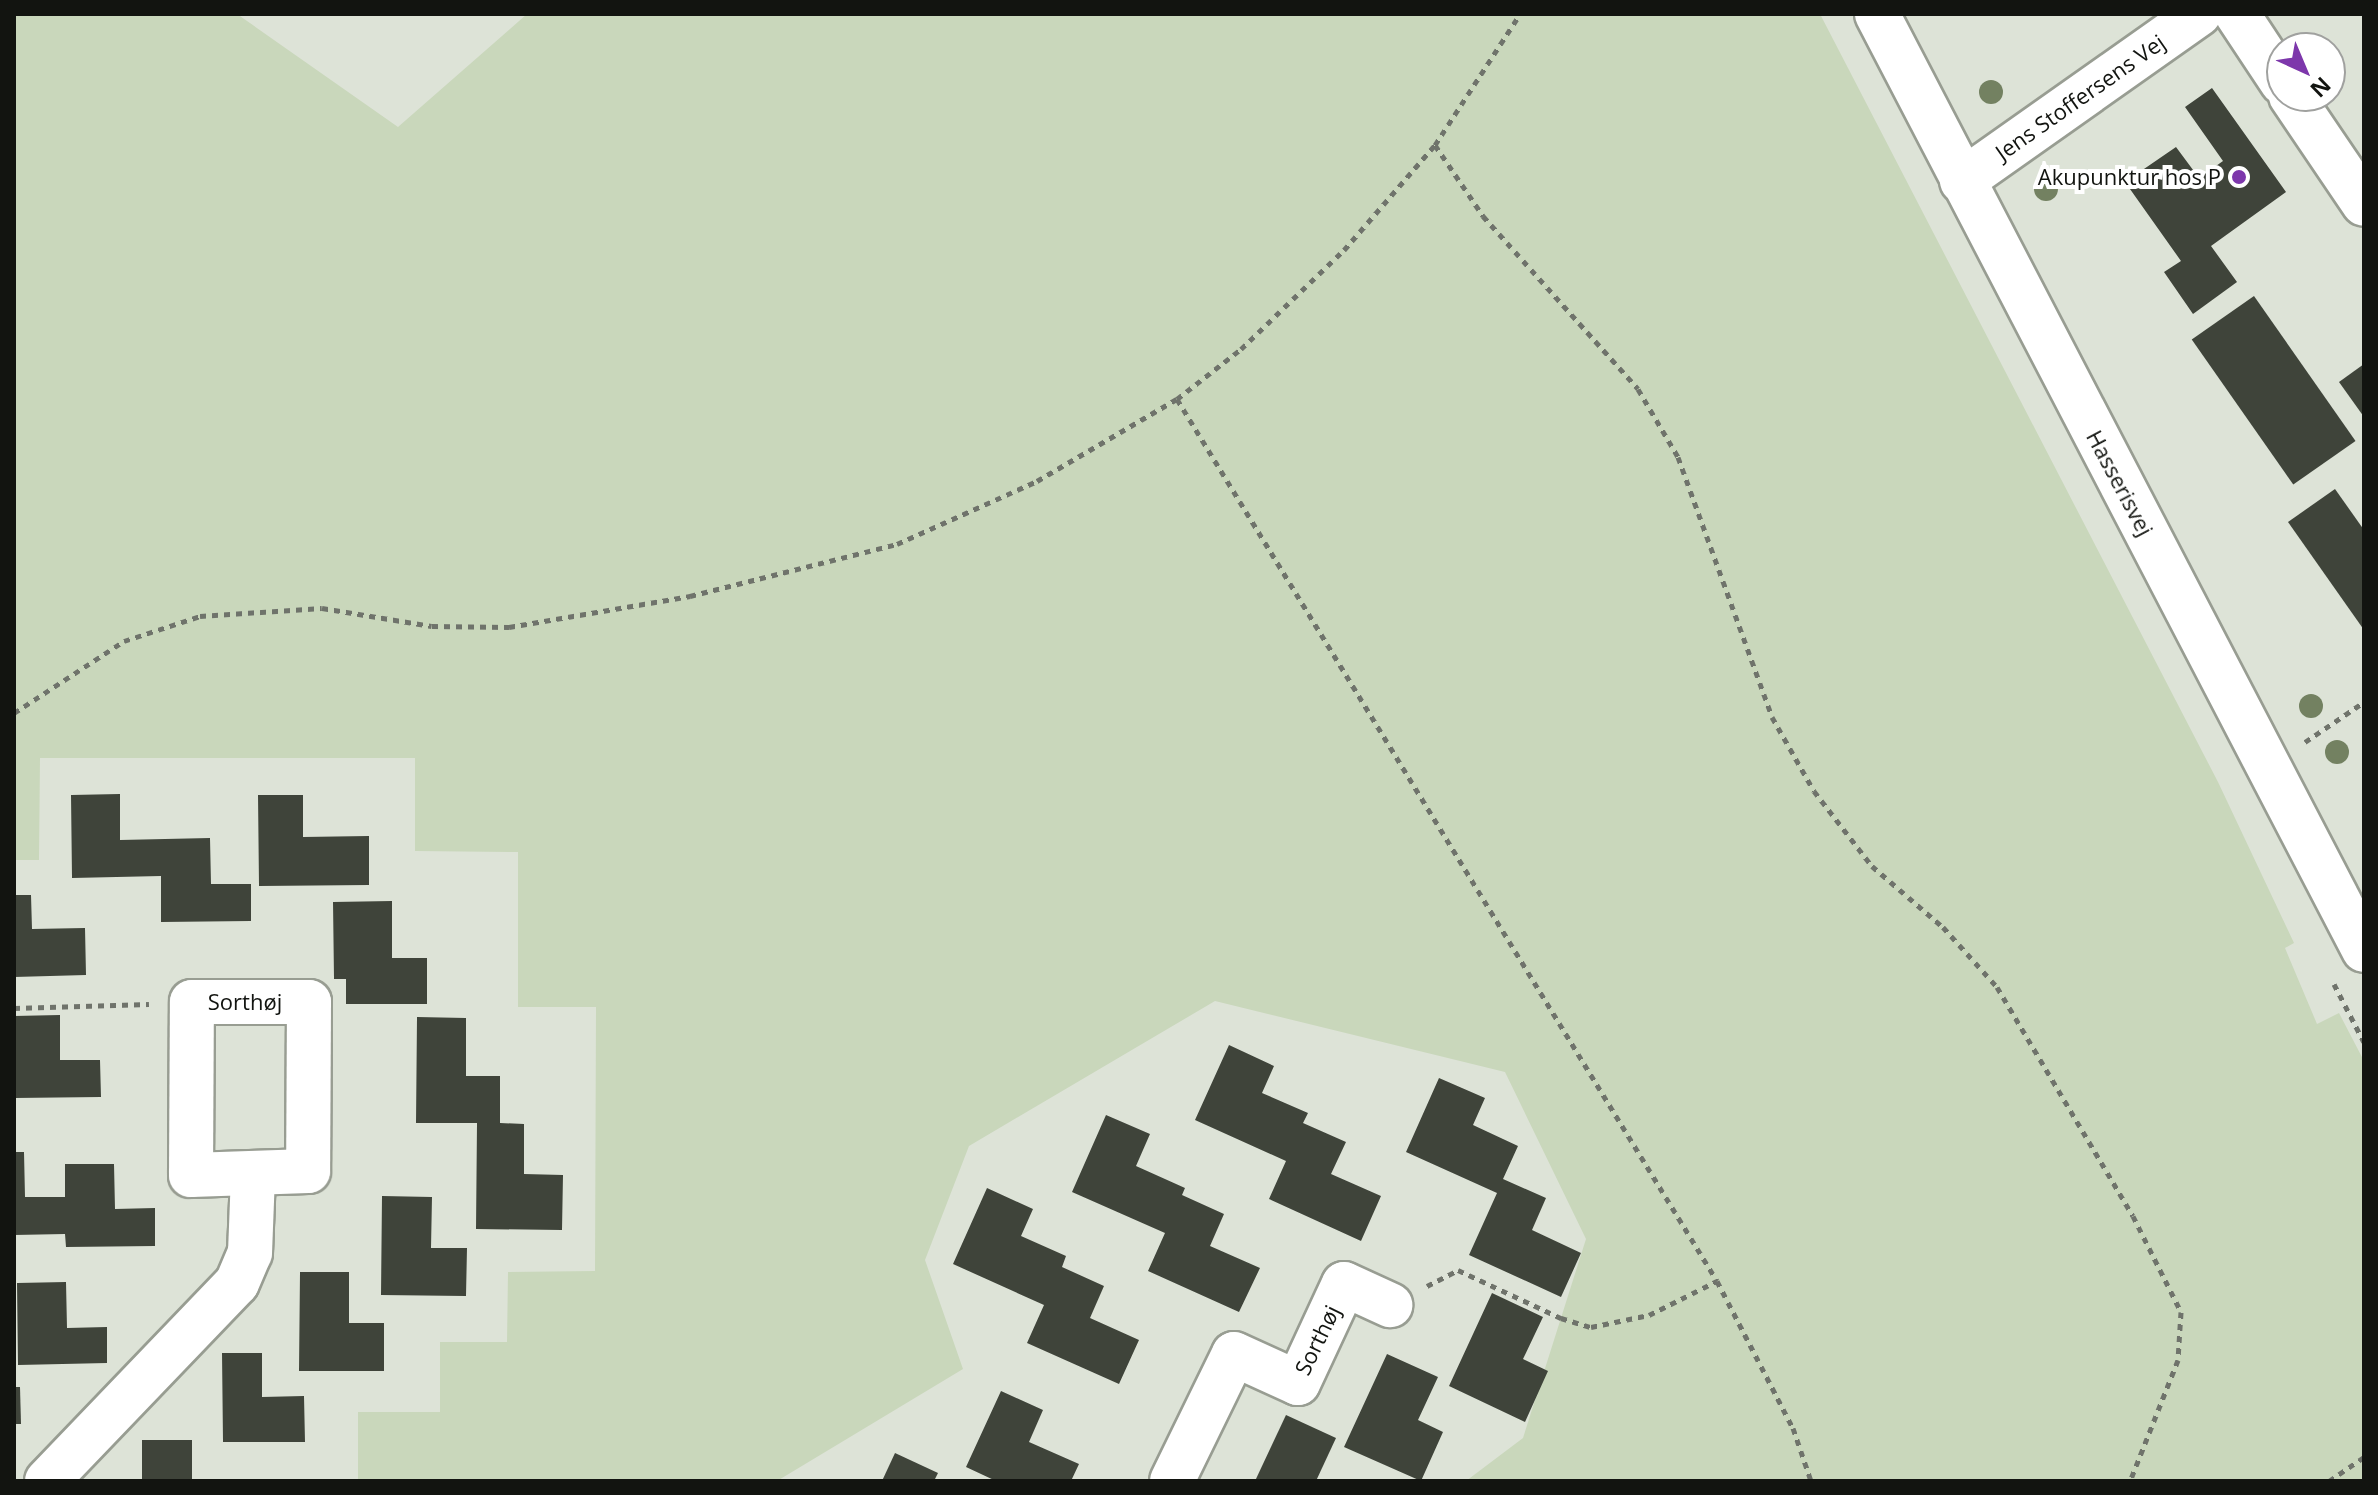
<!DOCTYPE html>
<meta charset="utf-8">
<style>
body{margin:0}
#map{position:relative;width:2378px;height:1495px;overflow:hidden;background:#dde3d7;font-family:"Open Sans",sans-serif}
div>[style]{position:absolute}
.green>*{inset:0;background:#c9d7bb}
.building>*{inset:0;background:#3f443a;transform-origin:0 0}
.path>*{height:5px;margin-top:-2.5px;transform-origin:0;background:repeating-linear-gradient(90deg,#6f736b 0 6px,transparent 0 12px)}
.roads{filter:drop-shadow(2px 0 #989d92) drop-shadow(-2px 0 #989d92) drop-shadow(0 2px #989d92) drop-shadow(0 -2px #989d92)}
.minor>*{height:44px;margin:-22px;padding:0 22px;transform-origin:22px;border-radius:22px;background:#fff}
.trees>*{width:24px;height:24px;margin:-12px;border-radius:50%;background:#738161}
.dots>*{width:22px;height:22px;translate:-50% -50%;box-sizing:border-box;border:4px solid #fff;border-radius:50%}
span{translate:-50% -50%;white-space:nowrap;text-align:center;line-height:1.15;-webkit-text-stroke:8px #fff;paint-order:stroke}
.street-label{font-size:22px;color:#121410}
.poi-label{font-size:22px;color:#121410}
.right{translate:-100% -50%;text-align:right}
.frame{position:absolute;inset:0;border:16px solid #121410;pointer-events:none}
.north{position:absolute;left:2266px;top:32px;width:80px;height:80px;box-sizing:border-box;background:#fff;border:2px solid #a0a19f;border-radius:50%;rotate:136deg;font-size:22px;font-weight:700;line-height:32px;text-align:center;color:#121410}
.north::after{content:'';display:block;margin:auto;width:28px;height:36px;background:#7d37ab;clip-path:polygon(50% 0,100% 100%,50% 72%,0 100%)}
</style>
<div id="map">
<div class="green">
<i style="clip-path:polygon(14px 14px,237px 14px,398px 127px,527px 14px,1820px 14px,2218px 782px,2294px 943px,2285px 948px,2317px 1024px,2339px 1013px,2364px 1061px,2364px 1481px,1466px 1481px,1523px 1438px,1586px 1239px,1505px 1072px,1215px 1001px,969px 1146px,925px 1260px,963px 1369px,777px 1481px,275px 1481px,358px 1481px,358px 1412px,440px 1412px,440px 1342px,507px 1342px,508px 1272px,595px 1271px,596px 1007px,518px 1007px,518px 852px,415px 851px,415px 758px,40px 758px,39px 860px,14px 860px)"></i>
</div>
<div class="building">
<i style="clip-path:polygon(2212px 88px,2286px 192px,2211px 246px,2237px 282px,2193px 314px,2164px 272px,2181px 261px,2125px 182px,2176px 147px,2199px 178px,2223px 161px,2185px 107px)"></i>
<i style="left:2254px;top:296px;width:177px;height:76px;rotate:55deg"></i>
<i style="clip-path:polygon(2364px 364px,2364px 417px,2339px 382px)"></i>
<i style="clip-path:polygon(2335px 489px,2364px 530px,2364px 630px,2288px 522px)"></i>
<i style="clip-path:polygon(120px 794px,120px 840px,210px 838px,211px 884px,251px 884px,251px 921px,161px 922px,161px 876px,72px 878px,71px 795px)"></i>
<i style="clip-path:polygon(258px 795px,303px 795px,303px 837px,369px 836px,369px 885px,259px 886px)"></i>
<i style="clip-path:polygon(14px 895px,31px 895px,32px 929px,85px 928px,86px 975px,14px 977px)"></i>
<i style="clip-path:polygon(392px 901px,392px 958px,427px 958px,427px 1004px,346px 1004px,346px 979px,334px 979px,333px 902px)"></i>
<i style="clip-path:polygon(60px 1015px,60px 1060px,100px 1060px,101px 1097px,14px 1098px,14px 1016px)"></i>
<i style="clip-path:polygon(417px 1017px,466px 1018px,466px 1076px,500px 1076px,500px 1123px,524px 1124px,524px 1174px,563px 1175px,562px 1230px,476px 1229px,477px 1123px,416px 1123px)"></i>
<i style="clip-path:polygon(1229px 1045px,1274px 1066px,1262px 1093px,1308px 1113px,1303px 1123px,1346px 1142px,1331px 1174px,1381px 1196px,1361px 1241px,1269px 1199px,1286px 1161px,1195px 1120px)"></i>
<i style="clip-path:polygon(1439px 1078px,1485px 1098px,1473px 1125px,1518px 1146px,1503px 1179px,1546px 1198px,1532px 1230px,1581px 1253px,1561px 1297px,1469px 1255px,1497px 1193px,1406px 1152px)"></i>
<i style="clip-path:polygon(1106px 1115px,1150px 1134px,1136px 1166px,1185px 1188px,1182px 1195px,1224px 1214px,1210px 1246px,1260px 1268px,1239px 1312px,1148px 1271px,1165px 1233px,1072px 1192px)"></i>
<i style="clip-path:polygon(14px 1152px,24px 1152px,25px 1197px,65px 1197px,65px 1164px,114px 1164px,115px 1209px,155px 1208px,155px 1246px,66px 1247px,65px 1234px,14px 1235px)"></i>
<i style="clip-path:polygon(987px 1188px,1033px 1209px,1021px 1236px,1066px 1256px,1062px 1267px,1104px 1286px,1090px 1318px,1139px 1340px,1119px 1384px,1027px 1343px,1044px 1305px,953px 1264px)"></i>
<i style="clip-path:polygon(382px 1196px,432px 1197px,431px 1248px,467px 1248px,466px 1296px,381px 1295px)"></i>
<i style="clip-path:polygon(300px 1272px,349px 1272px,349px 1323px,384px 1323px,384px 1371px,299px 1371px)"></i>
<i style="clip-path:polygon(66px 1282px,67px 1328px,107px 1327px,107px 1363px,18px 1365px,17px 1283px)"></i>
<i style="clip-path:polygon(1492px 1293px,1543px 1317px,1523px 1359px,1548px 1371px,1525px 1422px,1449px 1386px)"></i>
<i style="clip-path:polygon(222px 1353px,262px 1353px,262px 1397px,304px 1396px,305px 1442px,223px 1442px)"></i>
<i style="clip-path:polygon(1387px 1354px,1438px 1377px,1418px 1420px,1443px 1432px,1421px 1481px,1344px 1447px)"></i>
<i style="clip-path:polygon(14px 1387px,20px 1387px,21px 1424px,14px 1424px)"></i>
<i style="clip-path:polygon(1001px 1391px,1043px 1410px,1029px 1442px,1079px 1464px,1071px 1481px,996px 1481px,966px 1467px)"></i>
<i style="clip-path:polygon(1286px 1415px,1336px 1438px,1316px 1481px,1255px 1481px)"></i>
<i style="left:142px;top:1440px;width:50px;height:41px"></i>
<i style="clip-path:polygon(895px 1453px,938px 1473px,934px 1481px,882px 1481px)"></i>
</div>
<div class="path">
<i style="left:1435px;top:145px;width:86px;rotate:55.9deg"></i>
<i style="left:1483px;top:216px;width:232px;rotate:48.1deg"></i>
<i style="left:1638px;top:389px;width:79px;rotate:59.5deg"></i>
<i style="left:1678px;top:457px;width:276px;rotate:70.1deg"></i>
<i style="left:1772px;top:717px;width:85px;rotate:60.4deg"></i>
<i style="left:1814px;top:791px;width:95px;rotate:52.3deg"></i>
<i style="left:1872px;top:866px;width:94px;rotate:40.7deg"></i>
<i style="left:1943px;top:927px;width:81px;rotate:48deg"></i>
<i style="left:1997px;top:987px;width:266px;rotate:59.3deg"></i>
<i style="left:2133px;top:1216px;width:107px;rotate:63.4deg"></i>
<i style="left:2181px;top:1312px;width:48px;rotate:93.6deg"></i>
<i style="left:2178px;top:1360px;width:130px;rotate:111.6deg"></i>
<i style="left:1177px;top:399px;width:1034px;rotate:58.52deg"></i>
<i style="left:1717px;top:1281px;width:165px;rotate:62.7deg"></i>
<i style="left:1793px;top:1428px;width:56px;rotate:71.2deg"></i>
<i style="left:14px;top:713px;width:131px;rotate:-33.2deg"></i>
<i style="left:124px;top:641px;width:80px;rotate:-18.2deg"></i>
<i style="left:200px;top:616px;width:122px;rotate:-3.8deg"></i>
<i style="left:322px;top:608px;width:111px;rotate:9.3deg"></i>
<i style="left:432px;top:626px;width:77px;rotate:0.7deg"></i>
<i style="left:509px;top:627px;width:184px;rotate:-9.7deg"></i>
<i style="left:690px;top:596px;width:213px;rotate:-14.1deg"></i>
<i style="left:897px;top:544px;width:154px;rotate:-24.2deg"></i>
<i style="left:1037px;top:481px;width:162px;rotate:-30.4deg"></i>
<i style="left:1177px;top:399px;width:81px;rotate:-38deg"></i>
<i style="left:1241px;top:349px;width:143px;rotate:-43.9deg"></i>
<i style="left:1344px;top:250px;width:139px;rotate:-49.1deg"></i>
<i style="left:1435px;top:145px;width:156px;rotate:-57deg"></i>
<i style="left:2305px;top:742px;width:71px;rotate:-34.1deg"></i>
<i style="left:2334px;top:984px;width:65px;rotate:62.7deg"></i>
<i style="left:14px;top:1008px;width:135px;rotate:-1.7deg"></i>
<i style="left:1427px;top:1286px;width:35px;rotate:-27deg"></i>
<i style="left:1458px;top:1270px;width:114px;rotate:25deg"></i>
<i style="left:1561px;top:1318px;width:31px;rotate:17deg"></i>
<i style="left:1591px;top:1327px;width:59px;rotate:-11.7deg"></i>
<i style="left:1649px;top:1315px;width:76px;rotate:-26.6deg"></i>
<i style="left:2329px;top:1481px;width:42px;rotate:-34.4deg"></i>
</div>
<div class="roads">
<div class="minor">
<i style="left:1877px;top:14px;width:1055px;rotate:62.51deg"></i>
<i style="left:2237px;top:14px;width:82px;rotate:56.5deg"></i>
<i style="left:2291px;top:96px;width:130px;rotate:55.9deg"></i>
<i style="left:1962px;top:181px;width:290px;rotate:-35.2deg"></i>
<i style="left:192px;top:1002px;width:117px"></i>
<i style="left:309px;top:1002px;width:169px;rotate:90.3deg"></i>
<i style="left:308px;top:1171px;width:117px;rotate:178deg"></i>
<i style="left:191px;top:1175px;width:173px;rotate:-89.7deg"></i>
<i style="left:47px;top:1481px;width:274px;rotate:-46.2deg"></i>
<i style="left:237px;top:1283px;width:33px;rotate:-67deg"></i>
<i style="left:250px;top:1253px;width:79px;rotate:-87.8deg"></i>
<i style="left:1172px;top:1481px;width:141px;rotate:-64deg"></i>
<i style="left:1234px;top:1354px;width:70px;rotate:24.4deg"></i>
<i style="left:1298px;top:1383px;width:109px;rotate:-65.1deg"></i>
<i style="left:1344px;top:1284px;width:51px;rotate:24.5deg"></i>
</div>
</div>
<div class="trees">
<i style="left:1991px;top:92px"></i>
<i style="left:2046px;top:189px"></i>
<i style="left:2311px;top:706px"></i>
<i style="left:2337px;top:752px"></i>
</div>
<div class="dots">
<i style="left:2239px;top:177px;background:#7d37ab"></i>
</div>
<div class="street-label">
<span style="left:2080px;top:97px;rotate:-35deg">Jens Stoffersens Vej</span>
<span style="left:2120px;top:483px;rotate:62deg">Hasserisvej</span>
<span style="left:245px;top:1002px">Sorthøj</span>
<span style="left:1317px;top:1340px;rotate:-64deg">Sorthøj</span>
</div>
<div class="poi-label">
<span class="right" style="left:2221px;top:177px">Akupunktur hos P</span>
</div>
<div class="frame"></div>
<div class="north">N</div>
</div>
